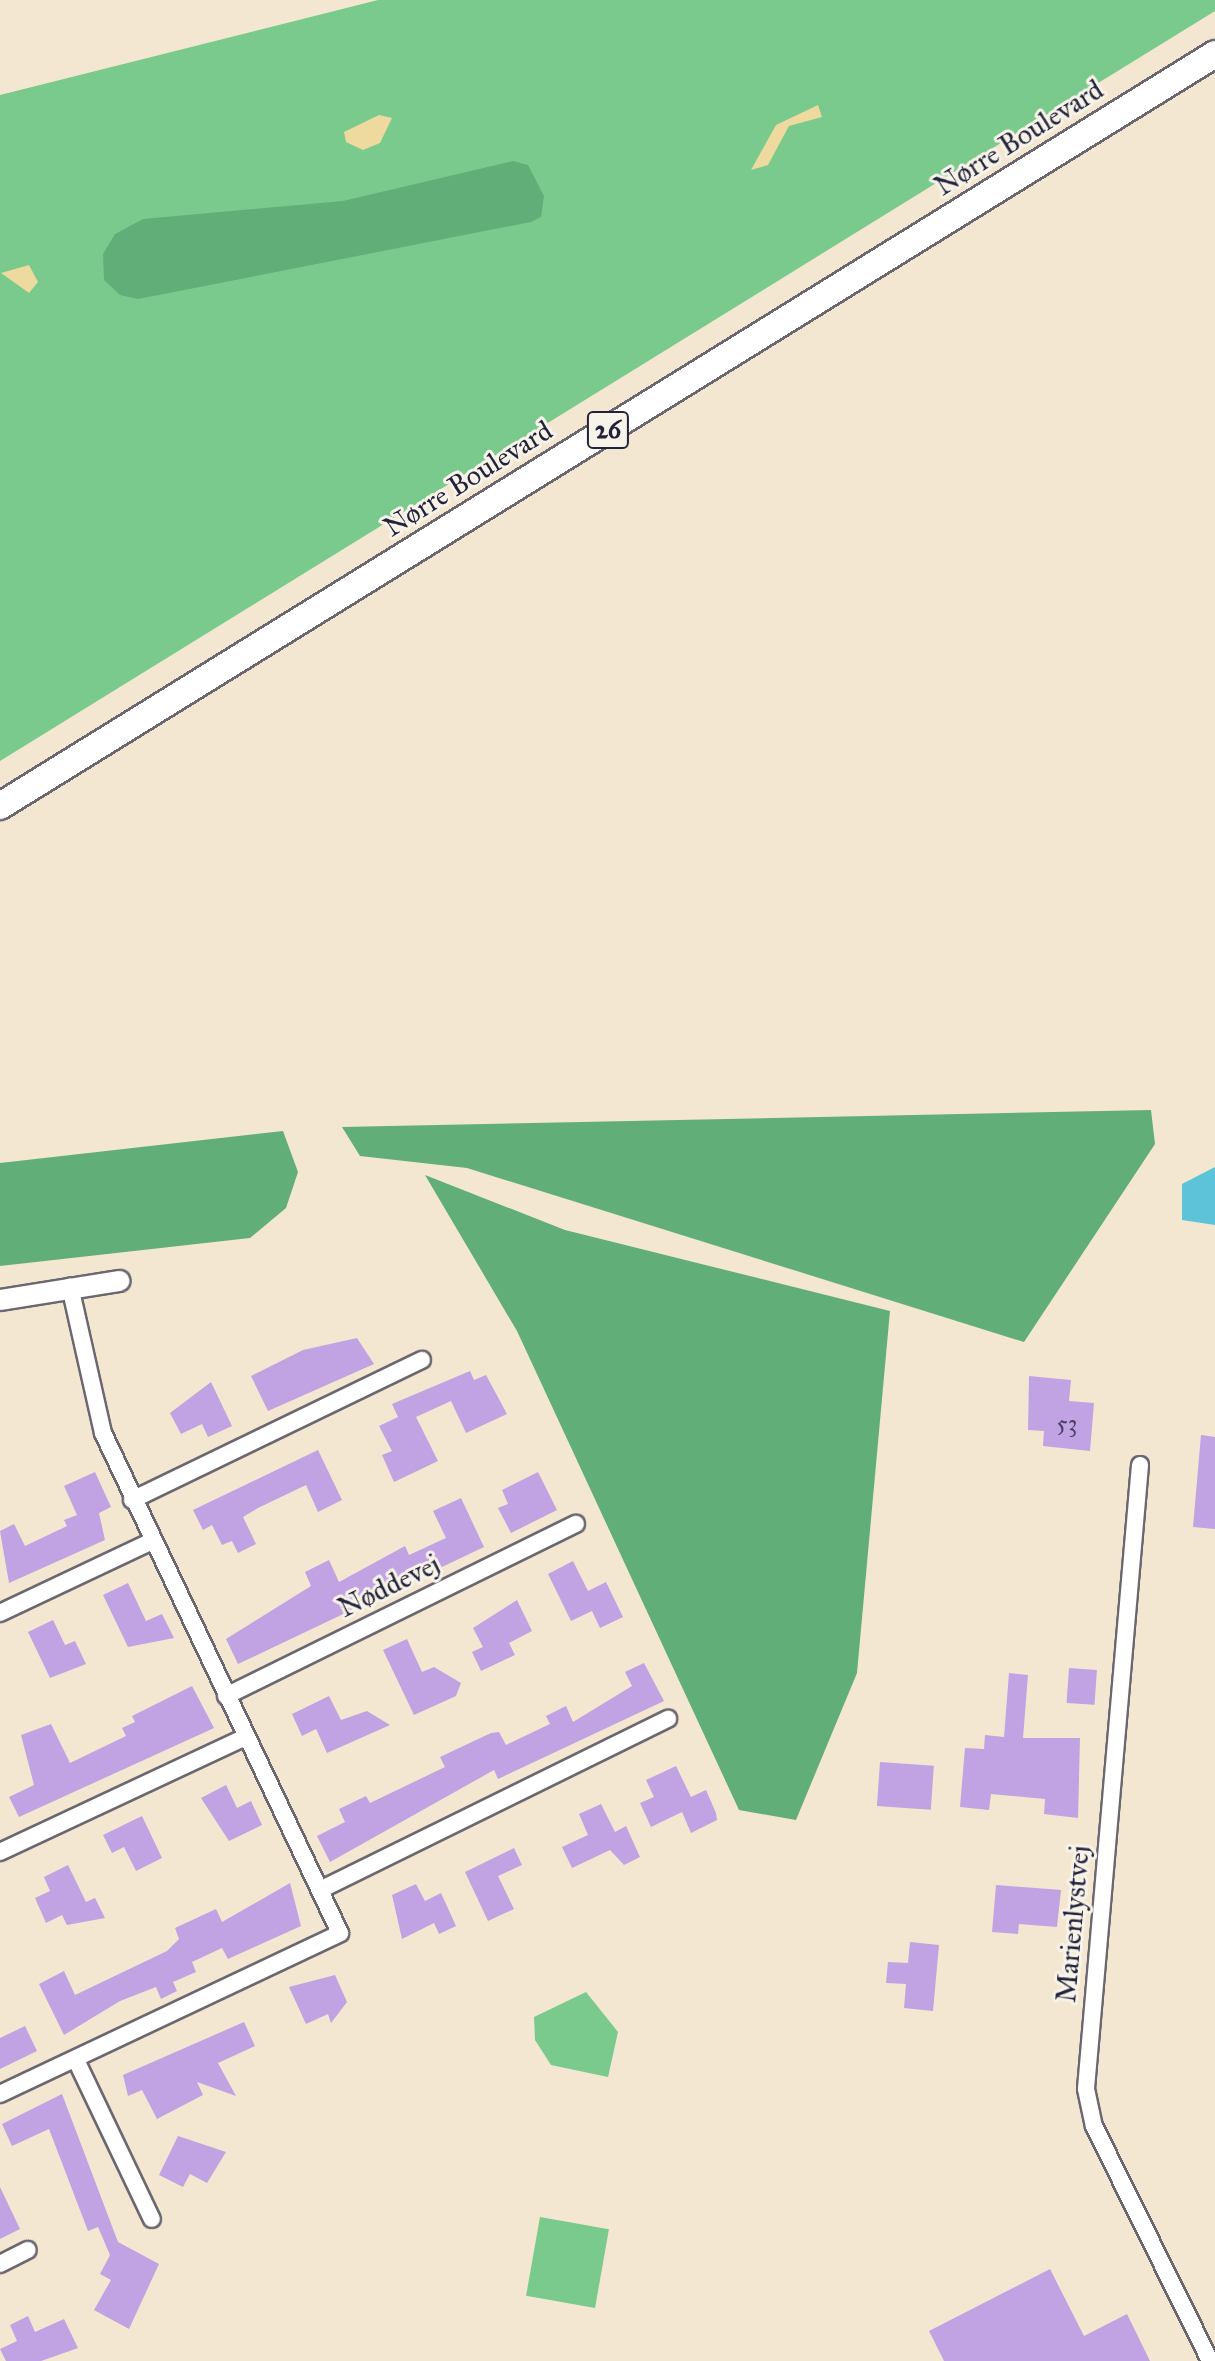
<!DOCTYPE html>
<meta charset="utf-8">
<style>
body{margin:0}
#map{position:relative;width:1215px;height:2361px;overflow:hidden;background:#f3e7d1;font-family:"IM FELL Great Primer",serif}
div>[style]{position:absolute}
.green>*{inset:0;background:#79ca8c;transform-origin:0 0}
.forest>*{inset:0;background:#62ae78}
.sand>*{inset:0;background:#eeda9e}
.water>*{inset:0;background:#5cc3d9}
.building>*{inset:0;background:#c1a2e2;transform-origin:0 0}
.roads{filter:drop-shadow(2px 0 #6b6770) drop-shadow(-2px 0 #6b6770) drop-shadow(0 2px #6b6770) drop-shadow(0 -2px #6b6770)}
.minor>*{height:16px;margin:-8px;padding:0 8px;transform-origin:8px;border-radius:8px;background:#fff}
.tertiary>*{height:20px;margin:-10px;padding:0 10px;transform-origin:10px;border-radius:10px;background:#fff}
.trunk>*{height:26px;margin:-13px;padding:0 13px;transform-origin:13px;border-radius:13px;background:#fff}
span{translate:-50% -50%;white-space:nowrap;text-align:center;line-height:1.15;-webkit-text-stroke:6px #f7f3e8;paint-order:stroke}
.number-label{font-size:24px;color:#4a4265}
.number-label span{-webkit-text-stroke-width:0}
.shield-label span{padding:2px 6px;background:#f7f3e8;border:2px solid;border-radius:6px;-webkit-text-stroke-width:0}
.shield-label{font-size:26px;color:#22223b;font-weight:700}
.street-label{font-size:28px;color:#22223b}
</style>
<div id="map">
<div class="green">
<i style="clip-path:polygon(378px 0,1215px 0,1215px 11px,0 761px,0 95px)"></i>
<i style="clip-path:polygon(586px 1992px,618px 2032px,608px 2077px,551px 2065px,535px 2040px,534px 2017px)"></i>
<i style="left:540px;top:2217px;width:70px;height:80px;rotate:10deg"></i>
</div>
<div class="forest">
<i style="clip-path:polygon(513px 161px,528px 165px,544px 196px,541px 217px,531px 222px,138px 299px,120px 295px,104px 280px,103px 254px,115px 234px,143px 219px,343px 201px)"></i>
<i style="clip-path:polygon(1151px 1110px,1155px 1144px,1024px 1342px,467px 1168px,360px 1156px,342px 1127px)"></i>
<i style="clip-path:polygon(283px 1131px,298px 1172px,286px 1208px,250px 1238px,0 1266px,0 1163px)"></i>
<i style="clip-path:polygon(425px 1175px,565px 1230px,890px 1311px,857px 1673px,796px 1820px,739px 1810px,517px 1331px)"></i>
</div>
<div class="sand">
<i style="clip-path:polygon(818px 105px,822px 117px,789px 126px,768px 165px,751px 170px,776px 125px)"></i>
<i style="clip-path:polygon(379px 115px,392px 118px,380px 143px,363px 150px,346px 142px,344px 132px)"></i>
<i style="clip-path:polygon(29px 265px,38px 282px,29px 293px,1px 273px)"></i>
</div>
<div class="water">
<i style="clip-path:polygon(1215px 1167px,1215px 1225px,1182px 1220px,1182px 1184px)"></i>
</div>
<div class="building">
<i style="clip-path:polygon(357px 1338px,374px 1364px,268px 1411px,251px 1376px,303px 1350px)"></i>
<i style="clip-path:polygon(470px 1371px,474px 1380px,486px 1375px,507px 1414px,466px 1433px,451px 1401px,416px 1417px,438px 1461px,394px 1482px,382px 1455px,392px 1451px,379px 1426px,398px 1417px,392px 1404px)"></i>
<i style="clip-path:polygon(1029px 1376px,1071px 1380px,1069px 1401px,1094px 1403px,1090px 1451px,1043px 1446px,1044px 1431px,1028px 1430px)"></i>
<i style="clip-path:polygon(211px 1382px,232px 1426px,208px 1437px,202px 1424px,181px 1434px,170px 1413px)"></i>
<i style="clip-path:polygon(1201px 1435px,1215px 1437px,1215px 1529px,1193px 1527px)"></i>
<i style="clip-path:polygon(318px 1450px,342px 1500px,318px 1512px,306px 1485px,258px 1508px,243px 1517px,256px 1544px,238px 1553px,232px 1541px,222px 1545px,212px 1525px,203px 1530px,193px 1510px)"></i>
<i style="clip-path:polygon(95px 1472px,111px 1507px,99px 1513px,105px 1540px,9px 1583px,0 1531px,14px 1524px,25px 1546px,67px 1526px,64px 1520px,77px 1515px,64px 1486px)"></i>
<i style="clip-path:polygon(538px 1472px,557px 1510px,511px 1533px,498px 1508px,508px 1504px,502px 1490px)"></i>
<i style="clip-path:polygon(461px 1498px,484px 1547px,238px 1664px,226px 1639px,311px 1586px,305px 1572px,329px 1560px,339px 1582px,405px 1546px,409px 1555px,446px 1538px,433px 1511px)"></i>
<i style="clip-path:polygon(573px 1561px,588px 1591px,606px 1582px,623px 1617px,600px 1628px,592px 1611px,571px 1621px,548px 1574px)"></i>
<i style="clip-path:polygon(128px 1583px,146px 1621px,162px 1614px,174px 1638px,128px 1647px,103px 1595px)"></i>
<i style="clip-path:polygon(517px 1600px,532px 1631px,509px 1643px,515px 1655px,481px 1671px,472px 1652px,483px 1647px,473px 1628px)"></i>
<i style="clip-path:polygon(53px 1620px,65px 1645px,75px 1641px,86px 1664px,50px 1678px,28px 1632px)"></i>
<i style="clip-path:polygon(407px 1639px,422px 1672px,434px 1667px,461px 1683px,456px 1696px,414px 1715px,383px 1650px)"></i>
<i style="clip-path:polygon(644px 1663px,664px 1701px,498px 1779px,494px 1770px,330px 1862px,317px 1836px,345px 1822px,339px 1809px,366px 1796px,370px 1803px,445px 1767px,440px 1757px,491px 1733px,499px 1732px,506px 1745px,550px 1724px,546px 1716px,566px 1706px,573px 1722px,632px 1686px,625px 1672px)"></i>
<i style="left:1069px;top:1668px;width:28px;height:35px;rotate:4deg"></i>
<i style="clip-path:polygon(1009px 1673px,1028px 1675px,1023px 1738px,1080px 1738px,1078px 1818px,1044px 1814px,1045px 1799px,991px 1794px,989px 1810px,960px 1807px,965px 1748px,984px 1749px,985px 1735px,1004px 1737px)"></i>
<i style="clip-path:polygon(192px 1686px,214px 1728px,19px 1817px,9px 1797px,34px 1785px,21px 1735px,51px 1724px,70px 1763px,126px 1736px,122px 1728px,135px 1722px,132px 1716px)"></i>
<i style="clip-path:polygon(329px 1696px,341px 1720px,367px 1711px,390px 1725px,327px 1753px,316px 1729px,302px 1736px,292px 1714px)"></i>
<i style="left:880px;top:1762px;width:54px;height:44px;rotate:4deg"></i>
<i style="clip-path:polygon(676px 1766px,691px 1797px,706px 1790px,716px 1813px,717px 1820px,691px 1833px,682px 1812px,651px 1827px,640px 1803px,654px 1797px,646px 1780px)"></i>
<i style="clip-path:polygon(226px 1785px,237px 1808px,251px 1801px,262px 1825px,229px 1841px,201px 1798px)"></i>
<i style="clip-path:polygon(601px 1804px,615px 1832px,626px 1826px,640px 1857px,624px 1865px,610px 1850px,572px 1868px,562px 1847px,588px 1835px,579px 1814px)"></i>
<i style="clip-path:polygon(142px 1816px,162px 1858px,136px 1871px,124px 1847px,112px 1853px,103px 1835px)"></i>
<i style="clip-path:polygon(514px 1848px,522px 1865px,498px 1876px,514px 1909px,488px 1921px,465px 1872px)"></i>
<i style="clip-path:polygon(68px 1865px,86px 1902px,95px 1898px,105px 1918px,67px 1925px,62px 1915px,46px 1923px,35px 1898px,50px 1891px,44px 1877px)"></i>
<i style="clip-path:polygon(290px 1883px,301px 1926px,228px 1959px,222px 1948px,192px 1962px,196px 1972px,173px 1982px,177px 1991px,161px 1999px,156px 1987px,120px 2001px,64px 2035px,39px 1984px,64px 1971px,75px 1995px,167px 1951px,179px 1939px,175px 1928px,216px 1909px,222px 1922px)"></i>
<i style="clip-path:polygon(416px 1884px,425px 1901px,441px 1893px,456px 1926px,439px 1934px,434px 1923px,402px 1939px,392px 1895px)"></i>
<i style="clip-path:polygon(996px 1885px,1061px 1890px,1057px 1927px,1019px 1924px,1018px 1934px,992px 1932px)"></i>
<i style="clip-path:polygon(910px 1942px,939px 1945px,933px 2011px,904px 2008px,906px 1984px,886px 1983px,888px 1962px,908px 1963px)"></i>
<i style="clip-path:polygon(335px 1975px,347px 2002px,331px 2023px,328px 2014px,306px 2024px,289px 1987px)"></i>
<i style="clip-path:polygon(244px 2022px,255px 2046px,218px 2063px,236px 2096px,197px 2082px,203px 2095px,157px 2119px,142px 2090px,128px 2096px,123px 2075px)"></i>
<i style="clip-path:polygon(25px 2026px,37px 2051px,0 2069px,0 2038px)"></i>
<i style="clip-path:polygon(62px 2094px,118px 2242px,159px 2264px,129px 2329px,94px 2310px,111px 2280px,100px 2274px,110px 2255px,98px 2227px,88px 2231px,49px 2129px,12px 2146px,2px 2124px)"></i>
<i style="clip-path:polygon(178px 2136px,226px 2152px,207px 2183px,190px 2174px,183px 2187px,159px 2175px)"></i>
<i style="clip-path:polygon(0 2187px,20px 2229px,0 2239px)"></i>
<i style="clip-path:polygon(1050px 2269px,1084px 2336px,1127px 2314px,1150px 2361px,944px 2361px,929px 2331px)"></i>
<i style="clip-path:polygon(28px 2316px,35px 2332px,64px 2319px,78px 2348px,41px 2361px,6px 2361px,0 2349px,17px 2341px,10px 2325px)"></i>
</div>
<div class="roads">
<div class="minor">
<i style="left:1140px;top:1465px;width:626px;rotate:94.95deg"></i>
<i style="left:1086px;top:2089px;width:38px;rotate:78deg"></i>
<i style="left:1094px;top:2126px;width:262px;rotate:63.7deg"></i>
<i style="left:132px;top:1500px;width:322px;rotate:-25.8deg"></i>
<i style="left:0;top:1613px;width:168px;rotate:-25.3deg"></i>
<i style="left:226px;top:1696px;width:390px;rotate:-26.2deg"></i>
<i style="left:0;top:1852px;width:272px;rotate:-25.1deg"></i>
<i style="left:320px;top:1890px;width:388px;rotate:-26.2deg"></i>
<i style="left:76px;top:2060px;width:176px;rotate:64.5deg"></i>
<i style="left:0;top:2094px;width:376px;rotate:-25.3deg"></i>
<i style="left:340px;top:1933px;width:553px;rotate:-115.36deg"></i>
<i style="left:103px;top:1433px;width:150px;rotate:-102.7deg"></i>
<i style="left:0;top:2264px;width:31px;rotate:-27deg"></i>
</div>
<div class="tertiary">
<i style="left:0;top:1300px;width:121px;rotate:-9.1deg"></i>
</div>
<div class="trunk">
<i style="left:0;top:806px;width:1429px;rotate:-31.75deg"></i>
</div>
</div>
<div class="number-label">
<span style="left:1067px;top:1424px">53</span>
</div>
<div class="shield-label">
<span style="left:608px;top:430px">26</span>
</div>
<div class="street-label">
<span style="left:1019px;top:138px;rotate:-32deg">Nørre Boulevard</span>
<span style="left:468px;top:479px;rotate:-32deg">Nørre Boulevard</span>
<span style="left:389px;top:1586px;rotate:-26deg">Nøddevej</span>
<span style="left:1073px;top:1924px;rotate:-85deg">Marienlystvej</span>
</div>
</div>
